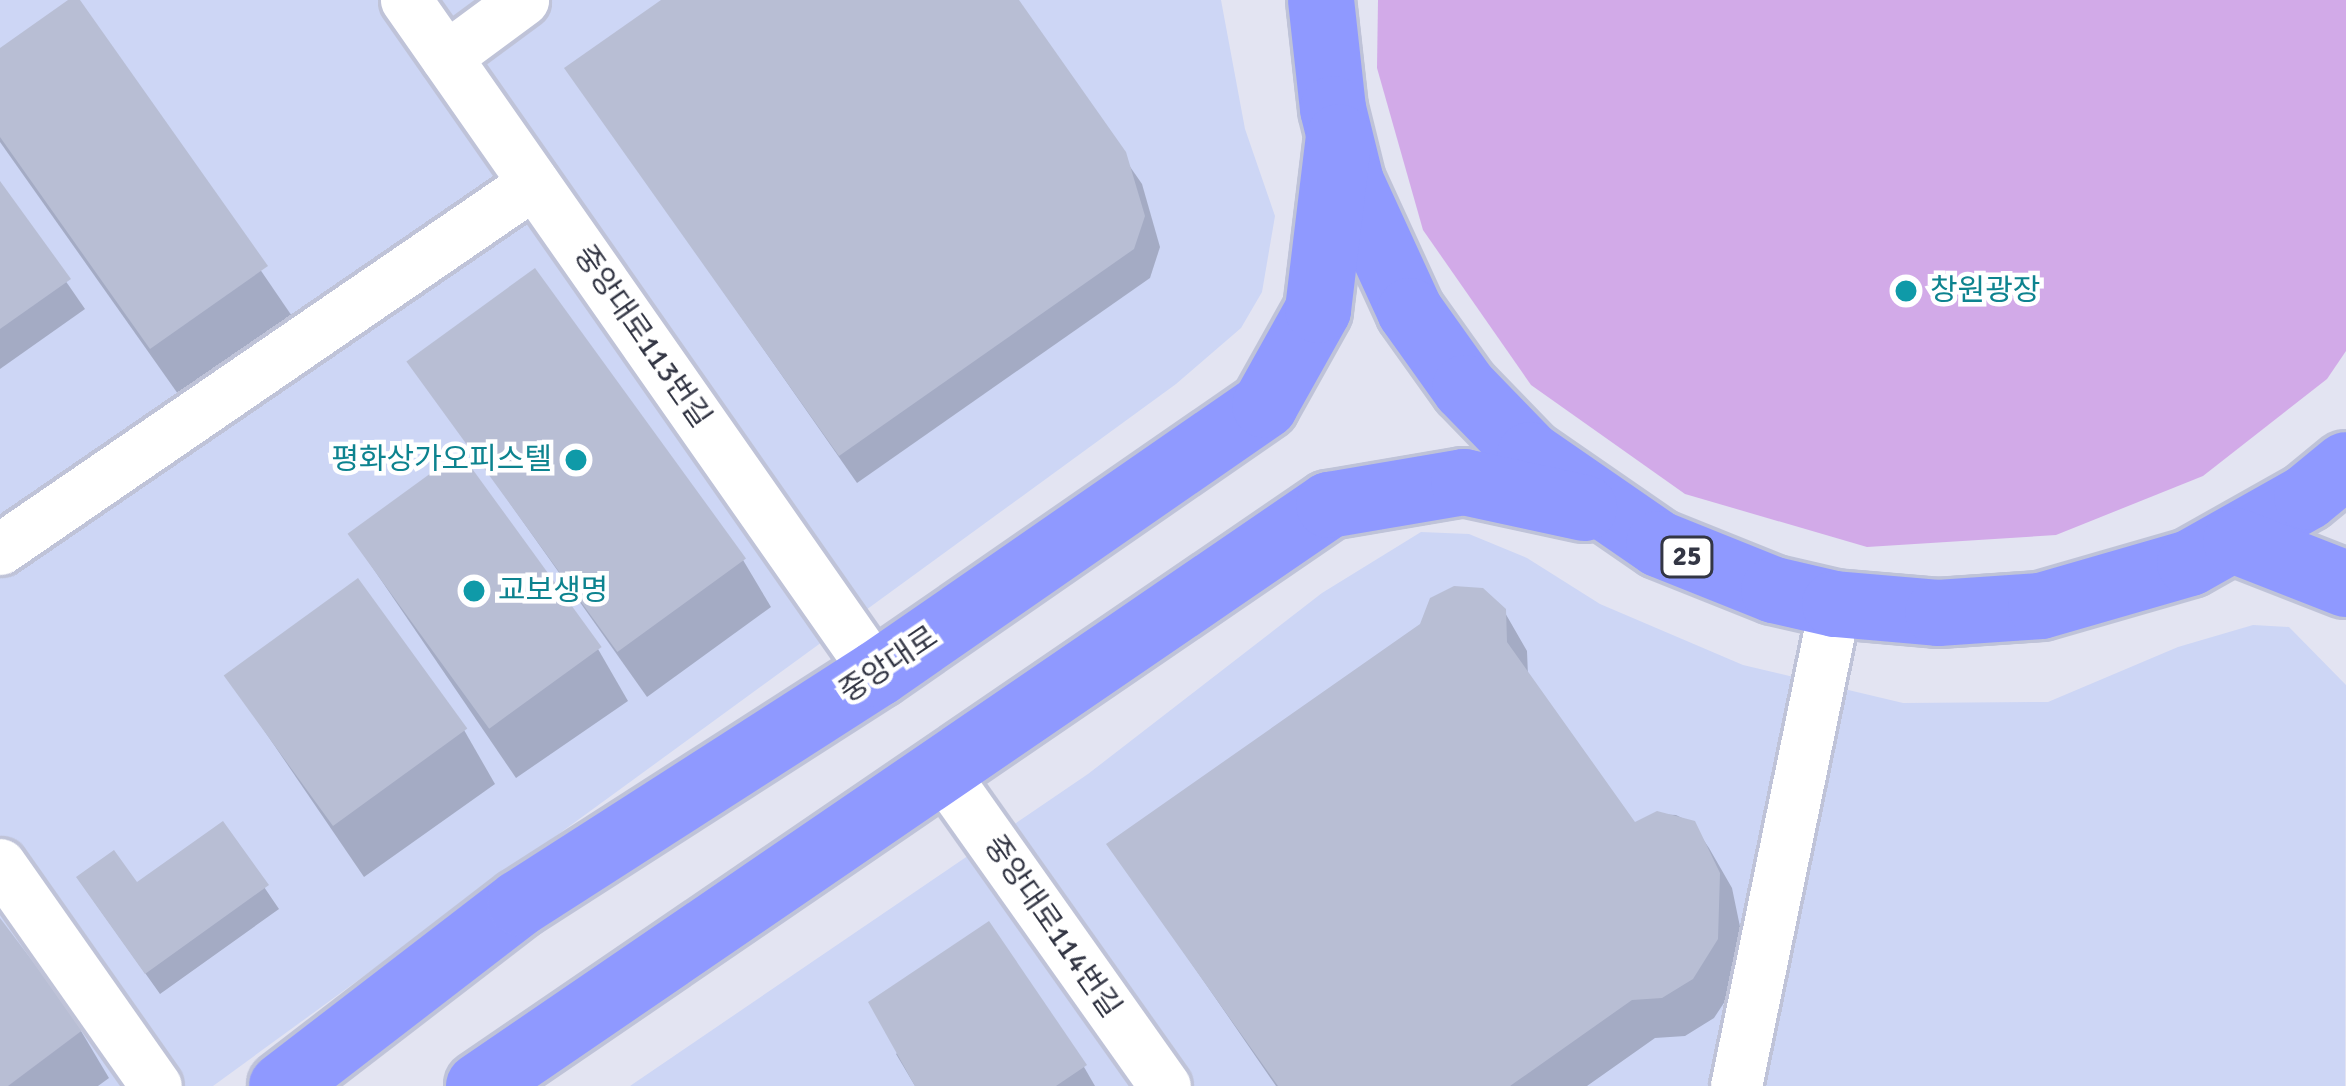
<!DOCTYPE html>
<meta charset="utf-8">
<style>
body{margin:0}
#map{position:relative;width:2346px;height:1086px;overflow:hidden;background:#e3e4f2;font-family:Signika,"Noto Sans KR",sans-serif}
div>[style]{position:absolute}
.commercial>*{inset:0;background:#cdd6f5}
.green>*{inset:0;background:#d2aae8}
.shadow>*{inset:0;background:#0003}
.building>*{inset:0;background:#b8bed4;transform-origin:0 0}
.roads{filter:drop-shadow(3px 0 #bfc3d8) drop-shadow(-3px 0 #bfc3d8) drop-shadow(0 3px #bfc3d8) drop-shadow(0 -3px #bfc3d8)}
.minor>*{height:51px;margin:-25.5px;padding:0 25.5px;transform-origin:25.5px;border-radius:25.5px;background:#fff}
.major>*{height:66px;margin:-33px;padding:0 33px;transform-origin:33px;border-radius:33px;background:#8f99ff}
.dots>*{width:33px;height:33px;translate:-50% -50%;box-sizing:border-box;border:6px solid #fff;border-radius:50%}
span{translate:-50% -50%;white-space:nowrap;text-align:center;line-height:1.15;-webkit-text-stroke:9px #fff;paint-order:stroke}
.shield-label span{padding:3px 9px;background:#fff;border:3px solid;border-radius:9px;-webkit-text-stroke-width:0}
.shield-label{font-size:27px;color:#333644;font-weight:700}
.culture-label{font-size:30px;color:#0d838f}
.left{translate:0 -50%;text-align:left}
.right{translate:-100% -50%;text-align:right}
.street-label{font-size:30px;color:#333644}
</style>
<div id="map">
<div class="commercial">
<i style="clip-path:polygon(0 0,1221px 0,1245px 129px,1275px 216px,1262px 292px,1241px 328px,1176px 384px,213px 1086px,0 1086px)"></i>
<i style="clip-path:polygon(1421px 532px,1469px 534px,1527px 558px,1600px 604px,1743px 665px,1903px 703px,2048px 702px,2178px 647px,2253px 625px,2289px 627px,2346px 685px,2345px 1086px,630px 1086px,1088px 774px,1322px 593px)"></i>
</div>
<div class="green">
<i style="clip-path:polygon(1378px 0,2346px 0,2346px 351px,2327px 379px,2203px 476px,2056px 535px,1867px 547px,1685px 494px,1531px 385px,1423px 230px,1377px 68px)"></i>
</div>
<div class="shadow">
<i style="clip-path:polygon(76px 0,296px 322px,183px 401px,0 142px,0 51px)"></i>
<i style="clip-path:polygon(666px 0,1015px 0,1142px 184px,1160px 247px,1150px 278px,857px 483px,568px 69px)"></i>
<i style="clip-path:polygon(0 186px,85px 309px,0 369px)"></i>
<i style="clip-path:polygon(410px 362px,743px 560px,771px 607px,647px 697px)"></i>
<i style="clip-path:polygon(351px 536px,598px 649px,628px 701px,516px 778px)"></i>
<i style="clip-path:polygon(1504px 611px,1527px 651px,1528px 676px,1634px 826px,1657px 814px,1676px 815px,1692px 823px,1709px 848px,1732px 888px,1744px 946px,1739px 980px,1714px 1018px,1685px 1036px,1655px 1038px,1587px 1086px,1276px 1086px,1110px 845px)"></i>
<i style="clip-path:polygon(227px 676px,464px 730px,495px 784px,364px 877px)"></i>
<i style="clip-path:polygon(222px 825px,279px 909px,160px 994px,93px 900px,136px 886px)"></i>
<i style="clip-path:polygon(0 923px,81px 1031px,109px 1078px,98px 1086px,0 1086px)"></i>
<i style="clip-path:polygon(901px 1050px,1084px 1067px,1095px 1086px,915px 1086px,896px 1054px)"></i>
</div>
<div class="building">
<i style="clip-path:polygon(68px 0,80px 0,268px 266px,150px 349px,0 137px,0 48px)"></i>
<i style="clip-path:polygon(661px 0,1019px 0,1126px 152px,1145px 216px,1134px 249px,839px 456px,564px 68px)"></i>
<i style="clip-path:polygon(0 181px,71px 279px,0 329px)"></i>
<i style="left:535px;top:268px;width:359px;height:159px;rotate:54deg"></i>
<i style="left:460px;top:452px;width:241px;height:139px;rotate:54deg"></i>
<i style="left:358px;top:578px;width:186px;height:166px;rotate:54deg"></i>
<i style="clip-path:polygon(1454px 586px,1483px 588px,1506px 609px,1507px 642px,1635px 822px,1657px 811px,1695px 821px,1720px 873px,1718px 939px,1693px 979px,1662px 998px,1632px 1000px,1510px 1086px,1278px 1086px,1106px 844px,1420px 624px,1430px 598px)"></i>
<i style="clip-path:polygon(223px 821px,269px 885px,145px 974px,76px 877px,114px 850px,137px 882px)"></i>
<i style="clip-path:polygon(0 918px,84px 1029px,8px 1086px,0 1086px)"></i>
<i style="clip-path:polygon(989px 921px,1087px 1065px,1056px 1086px,915px 1086px,868px 1002px)"></i>
</div>
<div class="roads">
<div class="minor">
<i style="left:406px;top:0;width:822px;rotate:55.05deg"></i>
<i style="left:446px;top:57px;width:96px;rotate:-36.5deg"></i>
<i style="left:0;top:549px;width:647px;rotate:-34.43deg"></i>
<i style="left:939px;top:767px;width:391px;rotate:54.7deg"></i>
<i style="left:0;top:864px;width:271px;rotate:54.9deg"></i>
<i style="left:1736px;top:1086px;width:492px;rotate:-78.4deg"></i>
</div>
<div class="major">
<i style="left:1321px;top:0;width:110px;rotate:83.7deg"></i>
<i style="left:1333px;top:109px;width:75px;rotate:76.1deg"></i>
<i style="left:1351px;top:182px;width:142px;rotate:65.4deg"></i>
<i style="left:1410px;top:311px;width:95px;rotate:54.5deg"></i>
<i style="left:1465px;top:388px;width:93px;rotate:45.9deg"></i>
<i style="left:1530px;top:455px;width:157px;rotate:34.6deg"></i>
<i style="left:1659px;top:544px;width:124px;rotate:21.8deg"></i>
<i style="left:1774px;top:590px;width:63px;rotate:12.9deg"></i>
<i style="left:1835px;top:604px;width:103px;rotate:5deg"></i>
<i style="left:1938px;top:613px;width:103px;rotate:-3.9deg"></i>
<i style="left:2041px;top:606px;width:155px;rotate:-16.1deg"></i>
<i style="left:2190px;top:563px;width:134px;rotate:-29.4deg"></i>
<i style="left:2307px;top:497px;width:50px;rotate:-39.4deg"></i>
<i style="left:2236px;top:541px;width:118px;rotate:21.4deg"></i>
<i style="left:282px;top:1086px;width:300px;rotate:-37.6deg"></i>
<i style="left:520px;top:903px;width:424px;rotate:-32.7deg"></i>
<i style="left:877px;top:674px;width:472px;rotate:-34.7deg"></i>
<i style="left:1265px;top:405px;width:109px;rotate:-60.8deg"></i>
<i style="left:1318px;top:310px;width:174px;rotate:-83.1deg"></i>
<i style="left:479px;top:1086px;width:1030px;rotate:-34.35deg"></i>
<i style="left:1329px;top:505px;width:137px;rotate:-9.7deg"></i>
<i style="left:1464px;top:482px;width:123px;rotate:12.2deg"></i>
</div>
</div>
<div class="dots">
<i style="left:1906px;top:291px;background:#0f9aa8"></i>
<i style="left:576px;top:460px;background:#0f9aa8"></i>
<i style="left:474px;top:591px;background:#0f9aa8"></i>
</div>
<div class="shield-label">
<span style="left:1687px;top:557px">25</span>
</div>
<div class="culture-label">
<span class="left" style="left:1930px;top:291px">창원광장</span>
<span class="right" style="left:552px;top:460px">평화상가오피스텔</span>
<span class="left" style="left:498px;top:591px">교보생명</span>
</div>
<div class="street-label">
<span style="left:642px;top:337px;rotate:55deg">중앙대로113번길</span>
<span style="left:889px;top:665px;rotate:-34deg">중앙대로</span>
<span style="left:1052px;top:927px;rotate:55deg">중앙대로114번길</span>
</div>
</div>
